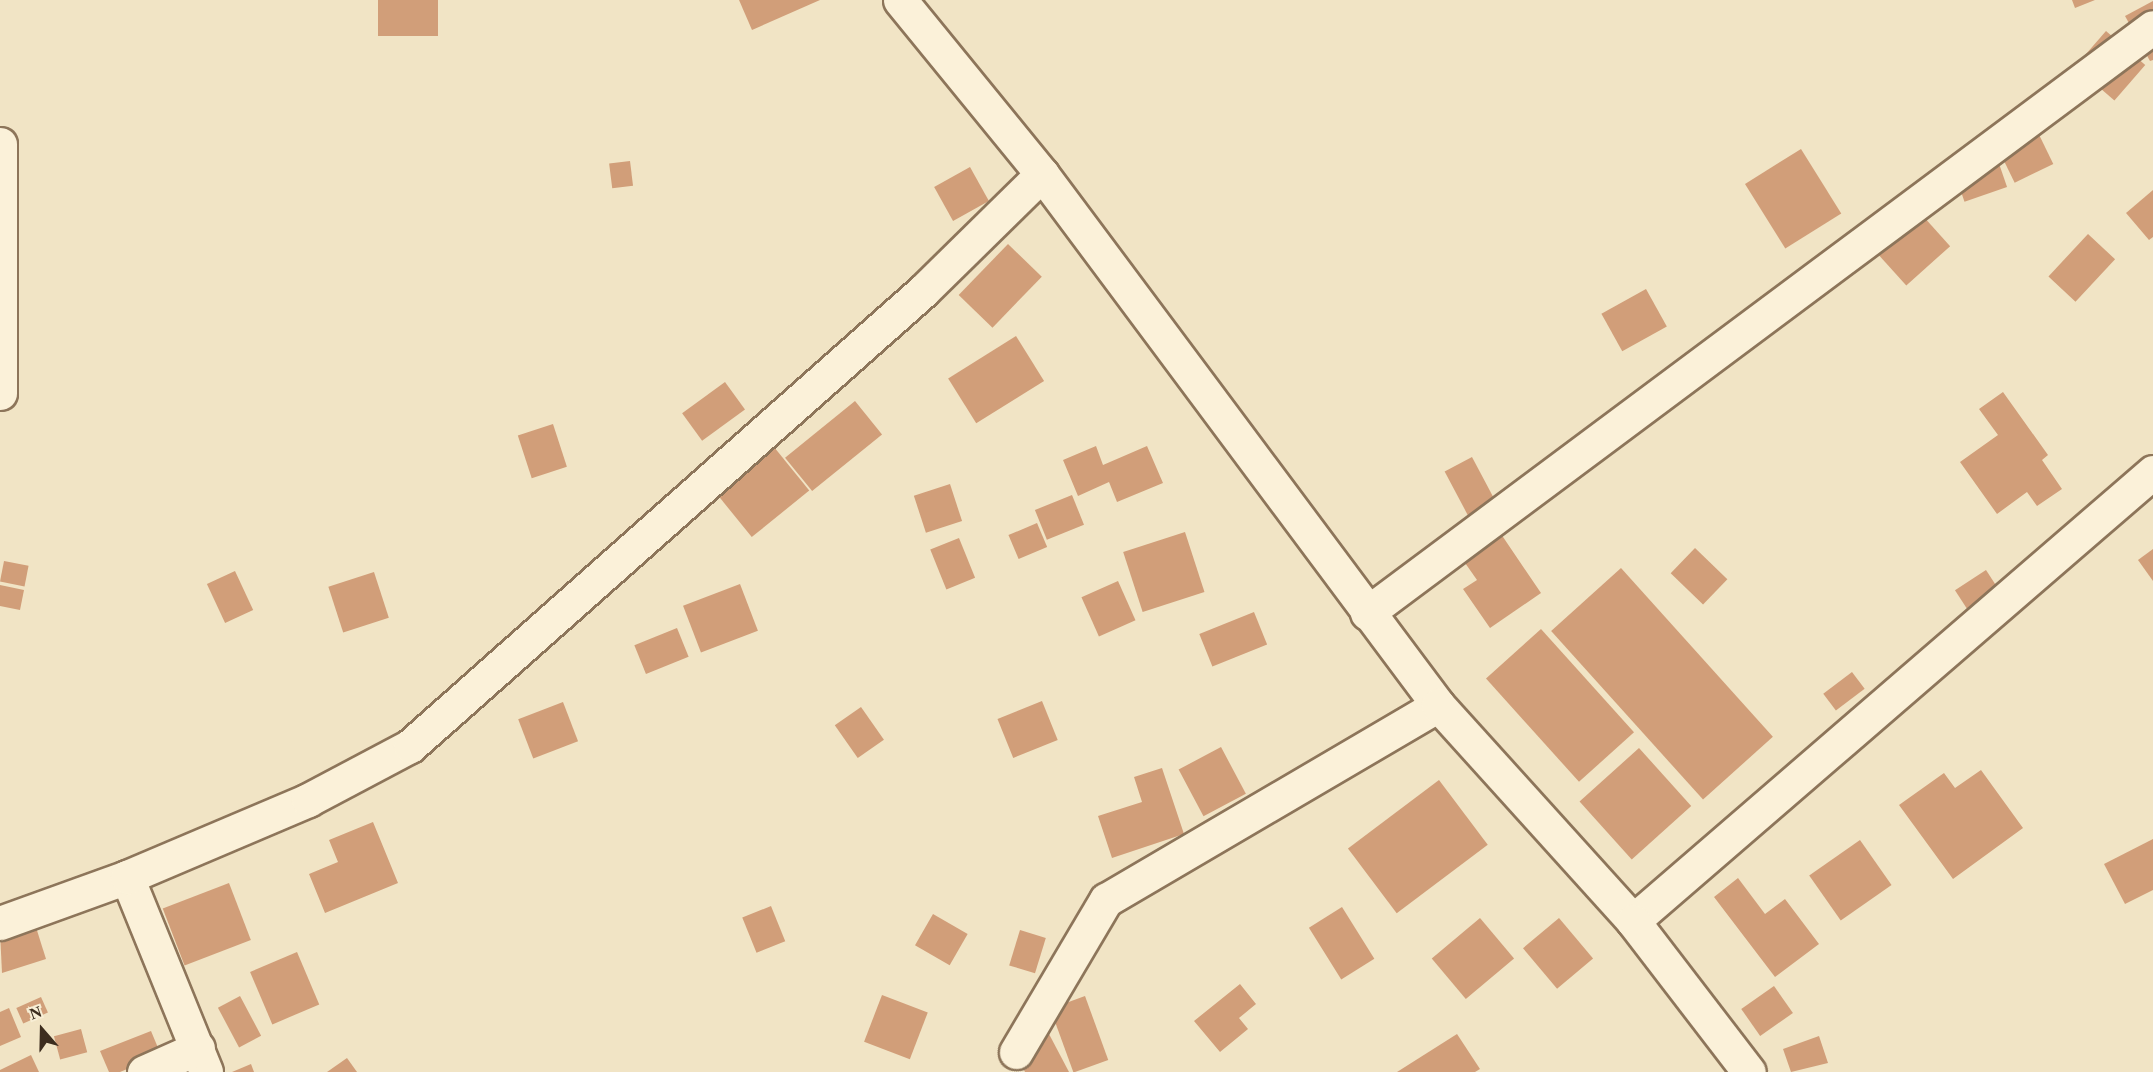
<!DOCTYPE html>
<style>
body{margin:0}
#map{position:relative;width:2153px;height:1072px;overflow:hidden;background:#f1e4c5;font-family:Georgia,serif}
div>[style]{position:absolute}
.building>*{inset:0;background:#d19e79;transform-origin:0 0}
.roads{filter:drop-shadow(2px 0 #8d755a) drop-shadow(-2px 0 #8d755a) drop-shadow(0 2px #8d755a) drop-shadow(0 -2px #8d755a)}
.street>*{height:33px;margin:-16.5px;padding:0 16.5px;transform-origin:16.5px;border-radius:16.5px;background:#fbf1d9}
.secondary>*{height:33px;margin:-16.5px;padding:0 16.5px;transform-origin:16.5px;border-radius:16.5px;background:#fbf1d9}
span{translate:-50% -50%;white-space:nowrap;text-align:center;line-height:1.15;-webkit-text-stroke:6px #f8eed5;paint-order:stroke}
.north{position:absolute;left:12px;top:1000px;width:60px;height:60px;-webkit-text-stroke:4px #f8eed5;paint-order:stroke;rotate:340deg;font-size:16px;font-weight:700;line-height:24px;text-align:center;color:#3d2d1e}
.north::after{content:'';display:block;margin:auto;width:21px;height:27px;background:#3d2d1e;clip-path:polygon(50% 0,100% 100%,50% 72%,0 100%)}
</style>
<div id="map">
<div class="building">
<i style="left:378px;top:0;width:60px;height:36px"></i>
<i style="clip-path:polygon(739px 0,820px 0,752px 30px)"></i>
<i style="clip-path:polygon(2072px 0,2095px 0,2075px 8px)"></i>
<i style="clip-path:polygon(2153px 1px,2153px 60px,2150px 61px,2125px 16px)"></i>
<i style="left:2106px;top:31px;width:52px;height:47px;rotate:41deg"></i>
<i style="left:2027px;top:110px;width:60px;height:43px;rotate:64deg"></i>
<i style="left:1801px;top:149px;width:76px;height:66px;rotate:58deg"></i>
<i style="left:1995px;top:152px;width:37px;height:45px;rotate:71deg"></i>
<i style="left:630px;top:161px;width:25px;height:21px;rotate:83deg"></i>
<i style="left:970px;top:167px;width:39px;height:41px;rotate:61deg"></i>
<i style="clip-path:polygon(2153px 190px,2153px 237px,2149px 240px,2126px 213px)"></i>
<i style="left:1914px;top:206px;width:54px;height:59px;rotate:48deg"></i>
<i style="left:2088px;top:234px;width:37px;height:58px;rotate:43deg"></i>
<i style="left:1008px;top:244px;width:47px;height:71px;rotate:44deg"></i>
<i style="left:1646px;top:289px;width:43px;height:51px;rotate:61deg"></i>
<i style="left:1016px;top:336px;width:53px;height:80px;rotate:58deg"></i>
<i style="left:725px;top:382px;width:34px;height:53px;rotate:54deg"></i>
<i style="clip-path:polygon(2003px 392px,2048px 455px,2042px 460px,2062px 489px,2037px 506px,2027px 492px,1997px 514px,1960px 462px,1998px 435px,1979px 409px)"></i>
<i style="left:855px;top:401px;width:43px;height:90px;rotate:51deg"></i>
<i style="left:553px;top:424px;width:45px;height:37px;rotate:72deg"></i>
<i style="clip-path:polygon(1096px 446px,1103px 465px,1147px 446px,1163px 483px,1117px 502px,1109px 482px,1078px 496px,1063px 460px)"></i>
<i style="left:774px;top:447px;width:56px;height:74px;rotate:51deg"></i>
<i style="left:1472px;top:457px;width:50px;height:31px;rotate:62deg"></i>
<i style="left:950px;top:484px;width:39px;height:38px;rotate:72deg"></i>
<i style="left:1072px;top:495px;width:32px;height:40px;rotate:68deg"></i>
<i style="left:1037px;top:523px;width:26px;height:31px;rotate:67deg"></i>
<i style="left:1185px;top:532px;width:63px;height:65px;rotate:72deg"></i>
<i style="clip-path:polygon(1501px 534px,1541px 593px,1490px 628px,1463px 589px,1477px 580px,1463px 560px)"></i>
<i style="left:959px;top:538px;width:43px;height:31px;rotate:68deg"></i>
<i style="left:1695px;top:548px;width:45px;height:35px;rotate:44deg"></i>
<i style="clip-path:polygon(2153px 549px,2153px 581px,2138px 560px)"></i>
<i style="left:4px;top:561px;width:25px;height:21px;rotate:11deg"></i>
<i style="left:1621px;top:568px;width:227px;height:94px;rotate:48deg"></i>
<i style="left:1986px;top:570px;width:31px;height:37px;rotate:57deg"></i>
<i style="left:235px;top:571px;width:43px;height:31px;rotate:65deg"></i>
<i style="left:374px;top:572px;width:48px;height:48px;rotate:72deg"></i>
<i style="left:1118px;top:581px;width:43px;height:40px;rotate:66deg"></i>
<i style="left:740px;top:584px;width:50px;height:61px;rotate:69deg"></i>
<i style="clip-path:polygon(0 585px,24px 590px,20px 610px,0 606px)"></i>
<i style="left:1254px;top:612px;width:35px;height:59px;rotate:68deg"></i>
<i style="left:677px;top:628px;width:31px;height:46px;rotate:68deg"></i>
<i style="left:1541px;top:629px;width:139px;height:74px;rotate:48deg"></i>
<i style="left:1852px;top:672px;width:21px;height:36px;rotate:53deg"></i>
<i style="left:1042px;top:701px;width:42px;height:48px;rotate:68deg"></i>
<i style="left:563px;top:702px;width:42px;height:48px;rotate:69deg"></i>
<i style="left:861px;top:707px;width:40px;height:32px;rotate:55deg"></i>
<i style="left:1221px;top:747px;width:53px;height:48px;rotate:62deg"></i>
<i style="left:1639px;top:748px;width:78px;height:80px;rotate:48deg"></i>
<i style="clip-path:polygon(1162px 768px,1184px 834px,1112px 858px,1098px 816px,1142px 802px,1134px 777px)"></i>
<i style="clip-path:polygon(1981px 770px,2023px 828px,1953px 879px,1899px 805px,1944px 773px,1955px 788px)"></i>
<i style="left:1439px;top:780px;width:81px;height:114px;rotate:53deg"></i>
<i style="clip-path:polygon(373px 822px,398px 883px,325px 913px,309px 874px,338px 862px,329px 840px)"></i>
<i style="clip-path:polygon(2153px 839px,2153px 890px,2125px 904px,2104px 864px)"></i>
<i style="left:1860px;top:840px;width:55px;height:62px;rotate:55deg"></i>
<i style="clip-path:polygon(1738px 878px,1765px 914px,1785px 899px,1819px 944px,1775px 977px,1714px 897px)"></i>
<i style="left:229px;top:883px;width:61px;height:71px;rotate:69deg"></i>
<i style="left:771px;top:906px;width:38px;height:31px;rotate:68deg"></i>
<i style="left:1342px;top:907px;width:61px;height:39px;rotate:58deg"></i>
<i style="left:933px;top:914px;width:40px;height:36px;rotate:30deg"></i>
<i style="left:1480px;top:918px;width:53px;height:63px;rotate:50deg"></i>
<i style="left:1559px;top:918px;width:53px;height:47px;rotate:50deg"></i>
<i style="clip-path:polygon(34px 921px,46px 959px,2px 973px,0 932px)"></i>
<i style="left:1020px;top:930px;width:27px;height:37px;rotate:17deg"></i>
<i style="left:297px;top:952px;width:57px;height:51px;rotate:67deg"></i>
<i style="clip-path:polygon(1240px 984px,1256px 1004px,1239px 1018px,1248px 1029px,1220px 1052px,1194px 1021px)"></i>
<i style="left:1774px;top:986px;width:33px;height:40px;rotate:55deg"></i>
<i style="left:882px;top:995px;width:49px;height:50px;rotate:21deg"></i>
<i style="left:240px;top:996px;width:45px;height:25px;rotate:62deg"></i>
<i style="left:1085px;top:996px;width:68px;height:37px;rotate:70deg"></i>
<i style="left:41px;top:997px;width:17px;height:27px;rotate:66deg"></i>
<i style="clip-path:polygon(9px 1008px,21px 1037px,0 1046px,0 1012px)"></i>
<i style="left:81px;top:1029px;width:24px;height:28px;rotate:75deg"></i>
<i style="clip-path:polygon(151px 1031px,161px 1055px,120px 1072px,109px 1072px,100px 1051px)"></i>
<i style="clip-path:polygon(1049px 1034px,1069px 1072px,1025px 1072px,1015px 1052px)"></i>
<i style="clip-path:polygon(1457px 1034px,1480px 1069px,1475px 1072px,1397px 1072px)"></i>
<i style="clip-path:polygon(1819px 1036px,1828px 1063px,1791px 1072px,1783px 1049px)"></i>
<i style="clip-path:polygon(31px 1055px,39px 1072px,0 1072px,0 1070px)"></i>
<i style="clip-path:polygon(347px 1058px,357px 1072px,327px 1072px)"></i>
<i style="clip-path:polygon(251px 1064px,254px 1072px,232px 1072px)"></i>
</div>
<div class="roads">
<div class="street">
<i style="left:1367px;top:613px;width:980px;rotate:-36.71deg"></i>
<i style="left:127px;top:877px;width:210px;rotate:67.9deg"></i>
<i style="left:1633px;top:921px;width:687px;rotate:-40.81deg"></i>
<i style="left:0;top:923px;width:135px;rotate:-19.9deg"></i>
<i style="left:127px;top:877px;width:197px;rotate:-23deg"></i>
<i style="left:308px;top:800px;width:115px;rotate:-27.9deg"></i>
<i style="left:410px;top:746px;width:686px;rotate:-41.57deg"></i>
<i style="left:923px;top:291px;width:167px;rotate:-44.5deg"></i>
<i style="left:1016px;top:1052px;width:177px;rotate:-59.4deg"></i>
<i style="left:1106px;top:900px;width:385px;rotate:-30.4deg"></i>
<i style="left:144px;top:1072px;width:59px;rotate:-24deg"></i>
</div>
<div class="secondary">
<i style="left:900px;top:0;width:225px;rotate:50.8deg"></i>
<i style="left:1042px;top:174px;width:662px;rotate:53.29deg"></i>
<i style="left:1438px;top:705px;width:291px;rotate:47.9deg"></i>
<i style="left:1633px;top:921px;width:190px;rotate:52.5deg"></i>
<i style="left:0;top:144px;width:249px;rotate:90deg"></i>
</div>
</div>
<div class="north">N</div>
</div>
